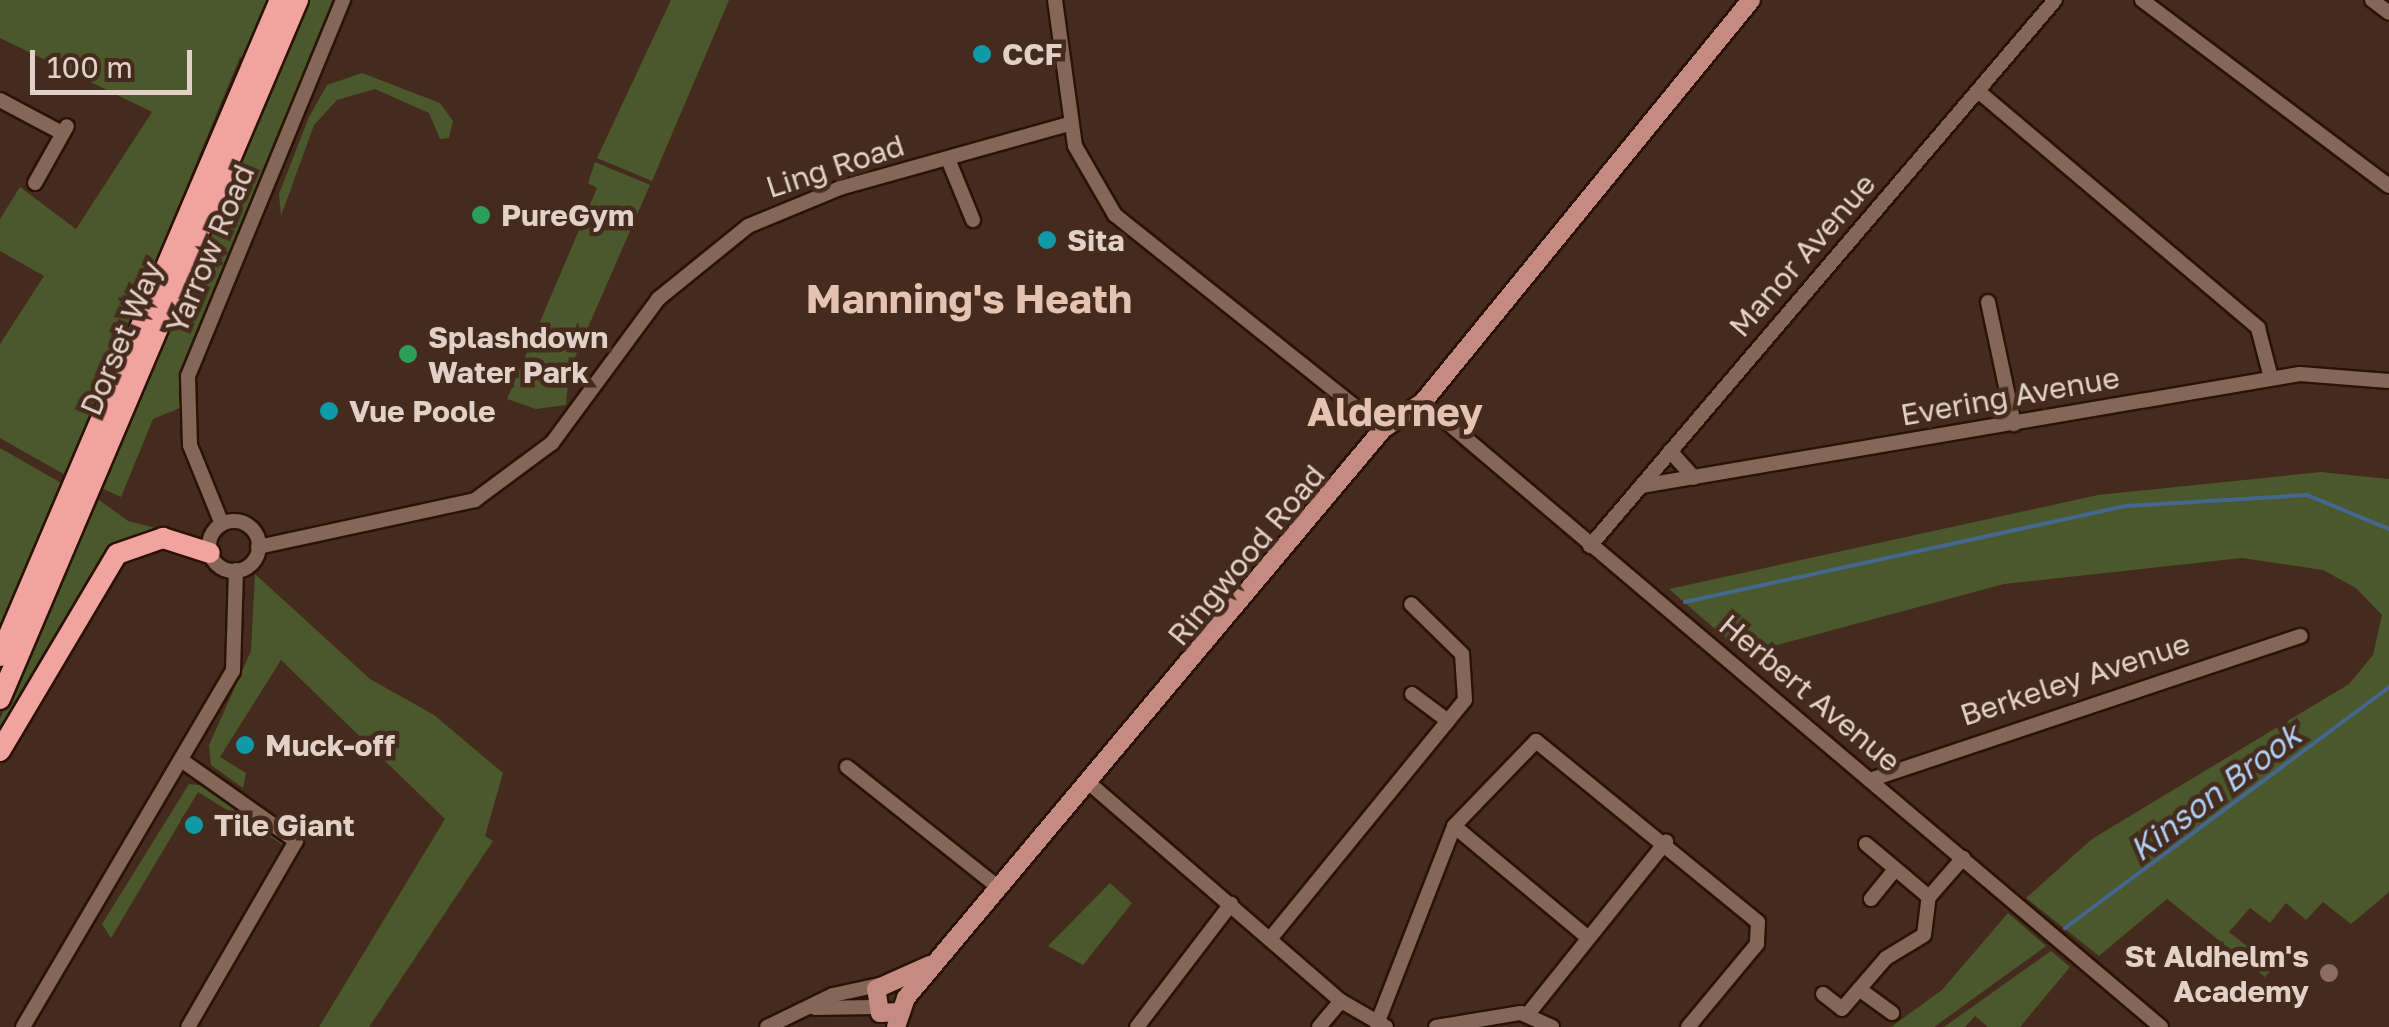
<!DOCTYPE html>
<style>
body{margin:0}
#map{position:relative;width:2389px;height:1027px;overflow:hidden;background:#452b1d;font-family:"Golos Text",sans-serif}
div>[style]{position:absolute}
.green>*{inset:0;background:#4a582c}
.stream>*{height:4px;margin:-2px;padding:0 2px;transform-origin:2px;border-radius:2px;background:#45678f}
.roads{filter:drop-shadow(2px 0 #2a1306) drop-shadow(-2px 0 #2a1306) drop-shadow(0 2px #2a1306) drop-shadow(0 -2px #2a1306)}
.minor>*{height:14px;margin:-7px;padding:0 7px;transform-origin:7px;border-radius:7px;background:#846757}
.minor>.ring{margin:-7px;padding:0;box-sizing:content-box;background:none;border:14px solid #846757;border-radius:50%}
.major>*{height:18px;margin:-9px;padding:0 9px;transform-origin:9px;border-radius:9px;background:#c58b82}
.highway>*{height:20px;margin:-10px;padding:0 10px;transform-origin:10px;border-radius:10px;background:#f1a39f}
.dots>*{width:28px;height:28px;translate:-50% -50%;box-sizing:border-box;border:5px solid #452b1d;border-radius:50%}
span{translate:-50% -50%;white-space:nowrap;text-align:center;line-height:1.15;-webkit-text-stroke:9px #452b1d;paint-order:stroke}
.poi-label{font-size:30px;color:#e2d1c8;font-weight:700}
.left{translate:0 -50%;text-align:left}
.right{translate:-100% -50%;text-align:right}
.street-label{font-size:30px;color:#e2d1c8}
.water-label{font-size:32px;color:#aecef4;font-style:italic}
.district-label{font-size:40px;color:#e4c3b2;font-weight:700}
.scale{position:absolute;left:30px;top:50px;width:162px;height:45px;box-sizing:border-box;border:5px solid #e2d1c8;border-top:0;padding-left:12px;font-size:30px;line-height:35px;white-space:nowrap;color:#e2d1c8;-webkit-text-stroke:8px #452b1d;paint-order:stroke}
</style>
<div id="map">
<div class="green">
<i style="clip-path:polygon(0 0,273px 0,248px 59px,240px 57px,67px 476px,0 438px,0 344px,44px 276px,0 251px,0 219px,20px 187px,76px 229px,152px 112px,0 38px)"></i>
<i style="clip-path:polygon(307px 0,335px 0,187px 364px,180px 408px,153px 419px,121px 497px,99px 487px)"></i>
<i style="clip-path:polygon(671px 0,729px 0,652px 181px,597px 158px)"></i>
<i style="clip-path:polygon(362px 73px,440px 103px,453px 121px,449px 138px,440px 139px,429px 113px,375px 89px,337px 100px,314px 125px,281px 216px,279px 194px,309px 117px,327px 85px)"></i>
<i style="clip-path:polygon(595px 162px,650px 185px,569px 371px,566px 405px,536px 409px,507px 399px,597px 188px,588px 183px)"></i>
<i style="clip-path:polygon(0 448px,63px 484px,0 630px)"></i>
<i style="clip-path:polygon(2321px 472px,2389px 479px,2389px 892px,2351px 924px,2323px 902px,2306px 920px,2286px 903px,2270px 923px,2250px 908px,2229px 932px,2274px 967px,2265px 977px,2167px 899px,2099px 956px,2026px 898px,2092px 839px,2349px 684px,2373px 655px,2382px 615px,2356px 588px,2323px 570px,2242px 558px,2004px 584px,1744px 654px,1669px 589px,2098px 495px)"></i>
<i style="clip-path:polygon(95px 497px,128px 521px,199px 539px,107px 557px,0 739px,0 719px)"></i>
<i style="clip-path:polygon(255px 574px,370px 679px,434px 715px,503px 773px,485px 836px,493px 841px,369px 1027px,319px 1027px,445px 819px,281px 660px,220px 757px,246px 773px,243px 788px,211px 765px,209px 745px,251px 651px)"></i>
<i style="clip-path:polygon(189px 784px,207px 786px,270px 828px,285px 846px,284px 853px,250px 908px,285px 846px,198px 792px,111px 938px,102px 924px)"></i>
<i style="clip-path:polygon(1110px 883px,1132px 903px,1083px 965px,1048px 946px)"></i>
<i style="clip-path:polygon(2008px 913px,2046px 946px,1934px 1027px,1891px 1027px,1942px 990px)"></i>
<i style="clip-path:polygon(2051px 951px,2070px 967px,2020px 1027px,1988px 1027px,1975px 1016px,1965px 1027px,1944px 1027px)"></i>
</div>
<div class="stream">
<i style="left:1685px;top:602px;width:452px;rotate:-12.3deg"></i>
<i style="left:2127px;top:506px;width:180px;rotate:-3.5deg"></i>
<i style="left:2307px;top:495px;width:89px;rotate:22.5deg"></i>
<i style="left:2065px;top:928px;width:404px;rotate:-36.6deg"></i>
</div>
<div class="roads">
<div class="minor">
<i style="left:1055px;top:0;width:147px;rotate:82.2deg"></i>
<i style="left:1075px;top:146px;width:80px;rotate:59.9deg"></i>
<i style="left:1115px;top:215px;width:343px;rotate:38.6deg"></i>
<i style="left:2142px;top:0;width:309px;rotate:37deg"></i>
<i style="left:2372px;top:0;width:21px;rotate:37deg"></i>
<i style="left:1978px;top:91px;width:367px;rotate:40.2deg"></i>
<i style="left:2258px;top:328px;width:52px;rotate:75.4deg"></i>
<i style="left:0;top:100px;width:70px;rotate:28deg"></i>
<i style="left:948px;top:159px;width:66px;rotate:67.7deg"></i>
<i style="left:35px;top:183px;width:65px;rotate:-60.7deg"></i>
<i style="left:1988px;top:302px;width:125px;rotate:78deg"></i>
<i style="left:1423px;top:402px;width:967px;rotate:40.26deg"></i>
<i style="left:1670px;top:451px;width:36px;rotate:48deg"></i>
<i style="left:1641px;top:486px;width:668px;rotate:-9.65deg"></i>
<i style="left:2300px;top:374px;width:89px;rotate:4.5deg"></i>
<i class="ring" style="left:209px;top:521px;width:36px;height:36px"></i>
<i style="left:222px;top:524px;width:85px;rotate:-112.1deg"></i>
<i style="left:190px;top:445px;width:69px;rotate:-91.7deg"></i>
<i style="left:188px;top:376px;width:407px;rotate:-67.6deg"></i>
<i style="left:1590px;top:546px;width:717px;rotate:-49.58deg"></i>
<i style="left:258px;top:547px;width:222px;rotate:-12.2deg"></i>
<i style="left:475px;top:500px;width:96px;rotate:-36.5deg"></i>
<i style="left:552px;top:443px;width:179px;rotate:-53.6deg"></i>
<i style="left:658px;top:299px;width:116px;rotate:-39deg"></i>
<i style="left:748px;top:226px;width:100px;rotate:-22.4deg"></i>
<i style="left:840px;top:188px;width:238px;rotate:-15.6deg"></i>
<i style="left:1412px;top:694px;width:45px;rotate:36.9deg"></i>
<i style="left:184px;top:762px;width:137px;rotate:35.2deg"></i>
<i style="left:296px;top:841px;width:215px;rotate:120.1deg"></i>
<i style="left:847px;top:767px;width:194px;rotate:38.5deg"></i>
<i style="left:1870px;top:780px;width:454px;rotate:-18.5deg"></i>
<i style="left:1089px;top:783px;width:333px;rotate:40.9deg"></i>
<i style="left:1341px;top:1001px;width:52px;rotate:30deg"></i>
<i style="left:1454px;top:826px;width:172px;rotate:39.8deg"></i>
<i style="left:1866px;top:844px;width:82px;rotate:40.1deg"></i>
<i style="left:1929px;top:897px;width:52px;rotate:-48.9deg"></i>
<i style="left:1871px;top:899px;width:35px;rotate:-51deg"></i>
<i style="left:1270px;top:939px;width:308px;rotate:-50.8deg"></i>
<i style="left:1465px;top:700px;width:46px;rotate:-93.7deg"></i>
<i style="left:1462px;top:654px;width:71px;rotate:-135.6deg"></i>
<i style="left:1859px;top:989px;width:41px;rotate:36deg"></i>
<i style="left:1823px;top:994px;width:24px;rotate:38deg"></i>
<i style="left:1842px;top:1009px;width:67px;rotate:-49.2deg"></i>
<i style="left:1886px;top:958px;width:44px;rotate:-31.2deg"></i>
<i style="left:1924px;top:935px;width:38px;rotate:-83deg"></i>
<i style="left:815px;top:1008px;width:59px;rotate:-1deg"></i>
<i style="left:1528px;top:1014px;width:221px;rotate:-51.3deg"></i>
<i style="left:1377px;top:1024px;width:212px;rotate:-68.7deg"></i>
<i style="left:1454px;top:826px;width:118px;rotate:-46deg"></i>
<i style="left:1536px;top:741px;width:286px;rotate:39.2deg"></i>
<i style="left:1758px;top:922px;width:22px;rotate:93deg"></i>
<i style="left:1757px;top:944px;width:108px;rotate:129.7deg"></i>
<i style="left:23px;top:1027px;width:413px;rotate:-59.5deg"></i>
<i style="left:233px;top:671px;width:101px;rotate:-88.3deg"></i>
<i style="left:767px;top:1027px;width:73px;rotate:-25.9deg"></i>
<i style="left:833px;top:995px;width:47px;rotate:-12.3deg"></i>
<i style="left:1137px;top:1027px;width:155px;rotate:-52.6deg"></i>
<i style="left:1319px;top:1027px;width:34px;rotate:-50deg"></i>
<i style="left:1436px;top:1027px;width:86px;rotate:-9.4deg"></i>
<i style="left:1521px;top:1013px;width:34px;rotate:24deg"></i>
</div>
<div class="major">
<i style="left:900px;top:1012px;width:20px;rotate:177deg"></i>
<i style="left:880px;top:1013px;width:24px;rotate:-99deg"></i>
<i style="left:876px;top:989px;width:59px;rotate:-24deg"></i>
<i style="left:896px;top:1027px;width:31px;rotate:-71deg"></i>
<i style="left:906px;top:998px;width:742px;rotate:-50.03deg"></i>
<i style="left:1383px;top:429px;width:48px;rotate:-34deg"></i>
<i style="left:1423px;top:402px;width:519px;rotate:-50.79deg"></i>
</div>
<div class="highway">
<i style="left:0;top:656px;width:713px;rotate:-66.89deg"></i>
<i style="left:0;top:699px;width:760px;rotate:-66.91deg"></i>
<i style="left:0;top:751px;width:229px;rotate:-59.3deg"></i>
<i style="left:117px;top:554px;width:49px;rotate:-19.2deg"></i>
<i style="left:163px;top:538px;width:49px;rotate:17.7deg"></i>
</div>
</div>
<div class="dots">
<i style="left:982px;top:54px;background:#0f9aa8"></i>
<i style="left:481px;top:215px;background:#2e9e5b"></i>
<i style="left:1047px;top:240px;background:#0f9aa8"></i>
<i style="left:408px;top:354px;background:#2e9e5b"></i>
<i style="left:329px;top:411px;background:#0f9aa8"></i>
<i style="left:245px;top:745px;background:#0f9aa8"></i>
<i style="left:194px;top:825px;background:#0f9aa8"></i>
<i style="left:2329px;top:973px;background:#8d6e63"></i>
</div>
<div class="poi-label">
<span class="left" style="left:1002px;top:54px">CCF</span>
<span class="left" style="left:501px;top:215px">PureGym</span>
<span class="left" style="left:1067px;top:240px">Sita</span>
<span class="left" style="left:428px;top:354px">Splashdown<br>Water Park</span>
<span class="left" style="left:349px;top:411px">Vue Poole</span>
<span class="left" style="left:265px;top:745px">Muck-off</span>
<span class="left" style="left:214px;top:825px">Tile Giant</span>
<span class="right" style="left:2309px;top:973px">St Aldhelm's<br>Academy</span>
</div>
<div class="street-label">
<span style="left:835px;top:166px;rotate:-18deg">Ling Road</span>
<span style="left:210px;top:249px;rotate:-67deg">Yarrow Road</span>
<span style="left:1802px;top:255px;rotate:-49deg">Manor Avenue</span>
<span style="left:121px;top:338px;rotate:-67deg">Dorset Way</span>
<span style="left:2010px;top:396px;rotate:-10deg">Evering Avenue</span>
<span style="left:1246px;top:555px;rotate:-50deg">Ringwood Road</span>
<span style="left:2075px;top:679px;rotate:-18deg">Berkeley Avenue</span>
<span style="left:1810px;top:693px;rotate:40deg">Herbert Avenue</span>
</div>
<div class="water-label">
<span style="left:2215px;top:792px;rotate:-37deg">Kinson Brook</span>
</div>
<div class="district-label">
<span style="left:969px;top:298px">Manning's Heath</span>
<span style="left:1395px;top:411px">Alderney</span>
</div>
<div class="scale">100 m</div>
</div>
